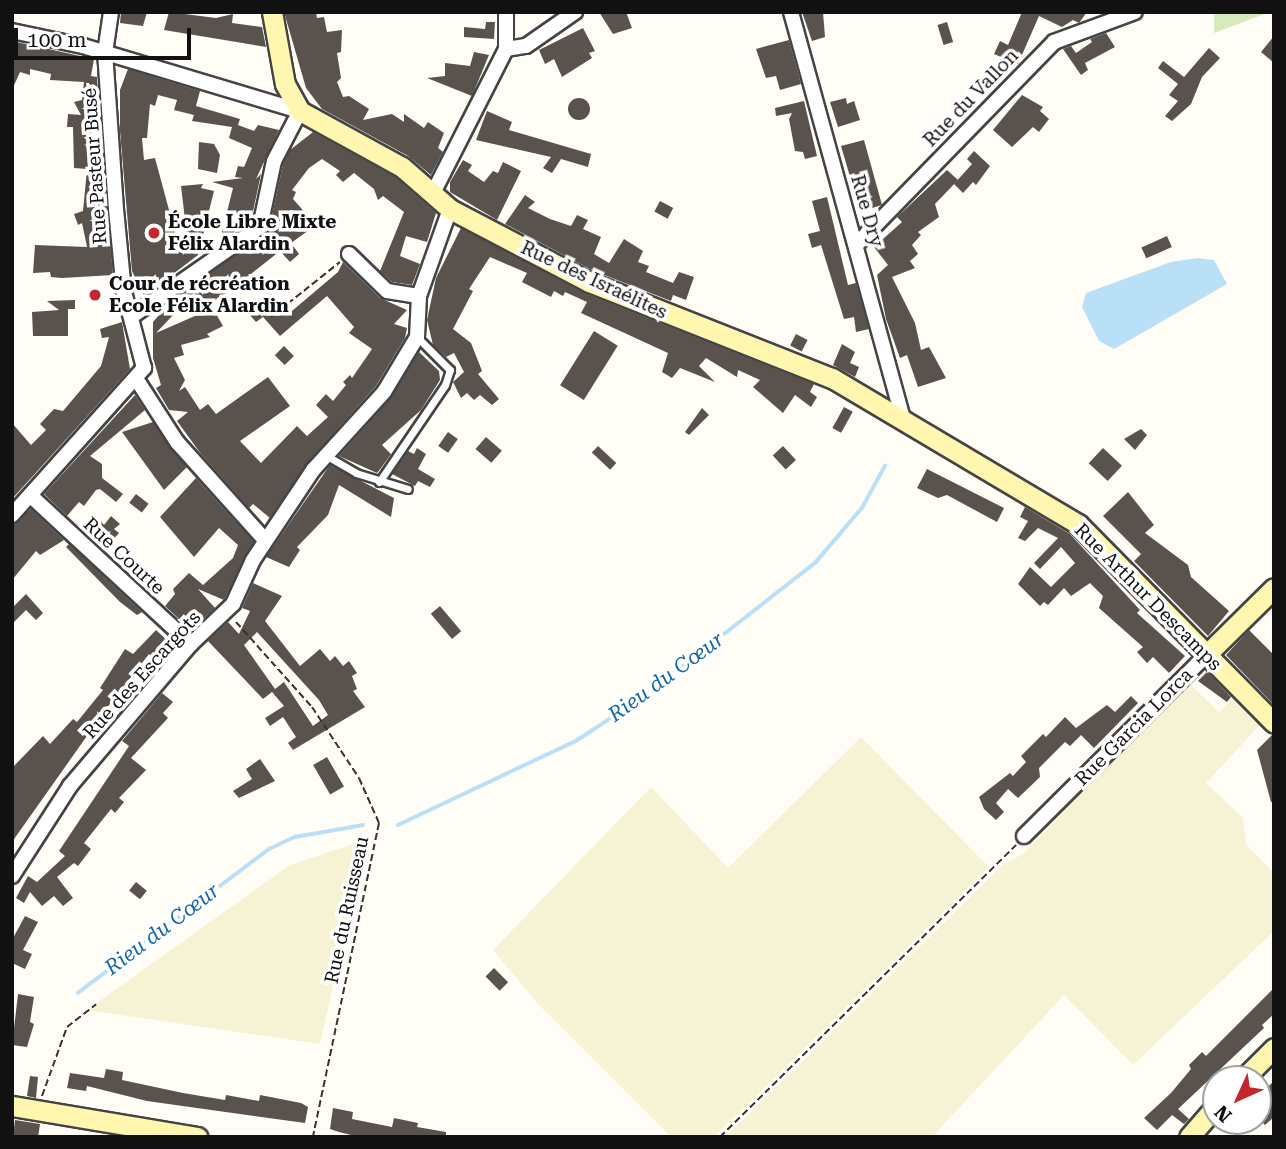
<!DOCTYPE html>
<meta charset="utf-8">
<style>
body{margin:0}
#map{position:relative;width:1286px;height:1149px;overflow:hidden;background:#fffdf5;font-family:"Roboto Serif",serif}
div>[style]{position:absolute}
.farmland>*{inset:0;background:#f6f3d4}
.green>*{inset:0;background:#d5ebbd}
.water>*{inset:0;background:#b9e0f7}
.stream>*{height:3.5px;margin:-1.75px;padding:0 1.75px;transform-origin:1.75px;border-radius:1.75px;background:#b9e0f7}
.building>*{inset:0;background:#5a524d;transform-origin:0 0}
.round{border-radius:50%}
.path>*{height:2px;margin-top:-1px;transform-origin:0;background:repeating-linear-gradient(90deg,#333 0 7px,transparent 0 10.5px)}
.roads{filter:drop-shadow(2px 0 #444) drop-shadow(-2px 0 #444) drop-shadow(0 2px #444) drop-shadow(0 -2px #444)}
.lane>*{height:7px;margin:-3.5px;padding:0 3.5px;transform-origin:3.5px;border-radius:3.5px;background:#fff}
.street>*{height:14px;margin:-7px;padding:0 7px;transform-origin:7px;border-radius:7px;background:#fff}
.secondary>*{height:19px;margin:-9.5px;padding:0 9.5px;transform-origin:9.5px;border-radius:9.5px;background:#fff6b0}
.dots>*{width:19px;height:19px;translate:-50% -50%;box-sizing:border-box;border:4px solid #fff;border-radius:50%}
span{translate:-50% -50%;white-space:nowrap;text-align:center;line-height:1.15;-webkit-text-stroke:7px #fff;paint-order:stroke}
.street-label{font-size:19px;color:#111}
.poi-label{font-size:19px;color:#111;font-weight:700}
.left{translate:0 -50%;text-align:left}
.water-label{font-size:21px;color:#1768a6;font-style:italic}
.frame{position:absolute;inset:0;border:14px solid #111;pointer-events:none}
.north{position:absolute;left:1202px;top:1065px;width:70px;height:70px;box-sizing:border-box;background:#fff;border:2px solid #a0a0a0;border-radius:50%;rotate:225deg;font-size:19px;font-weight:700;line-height:28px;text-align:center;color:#111}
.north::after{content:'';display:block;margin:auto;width:24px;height:32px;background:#c4262e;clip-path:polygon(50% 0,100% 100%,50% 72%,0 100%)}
.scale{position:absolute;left:14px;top:28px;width:177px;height:32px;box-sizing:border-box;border:4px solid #111;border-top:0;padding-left:9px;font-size:21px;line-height:24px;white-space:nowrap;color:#111;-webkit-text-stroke:5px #fff;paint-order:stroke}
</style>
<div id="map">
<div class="farmland">
<i style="clip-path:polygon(1187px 681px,1219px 712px,1234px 697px,1260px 725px,1206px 783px,1243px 818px,1246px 844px,1274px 873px,1274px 931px,1133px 1065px,1064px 995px,932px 1137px,725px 1137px,1005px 863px,1023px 854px)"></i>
<i style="clip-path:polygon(861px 737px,989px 867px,714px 1137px,671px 1137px,538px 1004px,493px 950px,651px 787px,728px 868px)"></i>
<i style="clip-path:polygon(366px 840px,320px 1044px,87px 1010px,290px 865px)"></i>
</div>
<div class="green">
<i style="clip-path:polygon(1214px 12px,1270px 12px,1214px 33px)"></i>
</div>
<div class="water">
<i style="clip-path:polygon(1197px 258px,1214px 260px,1227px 284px,1114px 349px,1099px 341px,1082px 307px,1086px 293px,1171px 262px)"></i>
</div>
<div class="stream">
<i style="left:398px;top:825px;width:197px;rotate:-25.3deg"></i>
<i style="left:576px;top:741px;width:84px;rotate:-33.3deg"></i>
<i style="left:646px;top:695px;width:216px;rotate:-38deg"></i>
<i style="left:816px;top:562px;width:71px;rotate:-49.6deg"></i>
<i style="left:862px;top:508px;width:48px;rotate:-61.3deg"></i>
<i style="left:78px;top:993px;width:239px;rotate:-37deg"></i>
<i style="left:269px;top:849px;width:29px;rotate:-25deg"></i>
<i style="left:295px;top:837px;width:69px;rotate:-10deg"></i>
</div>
<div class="building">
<i style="clip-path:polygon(121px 12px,147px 12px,143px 26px,120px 23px)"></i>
<i style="clip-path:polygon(169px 12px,216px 18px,233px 14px,232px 23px,262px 27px,266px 47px,164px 30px)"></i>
<i style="clip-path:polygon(284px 12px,316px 12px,317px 18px,324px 17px,327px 32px,342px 30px,341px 52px,337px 53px,341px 78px,337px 82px,343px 97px,349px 96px,369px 109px,363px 120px,392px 114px,404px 122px,404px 114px,424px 128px,428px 122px,444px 133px,438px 148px,443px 152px,431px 175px,408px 156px,322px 109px,306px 88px)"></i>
<i style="clip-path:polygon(599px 12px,626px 12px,632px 28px,613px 34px)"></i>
<i style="clip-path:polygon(802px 12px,823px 12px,825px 37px,812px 41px)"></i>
<i style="clip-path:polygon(1022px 12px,1087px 12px,1079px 23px,1073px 20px,1062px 27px,1039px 16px,1018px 64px,994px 54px,1000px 41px,1008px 45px)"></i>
<i style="clip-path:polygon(486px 22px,495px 22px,494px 39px,464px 37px,464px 27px,485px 29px)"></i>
<i style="left:947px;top:22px;width:21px;height:10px;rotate:73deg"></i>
<i style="clip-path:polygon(583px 28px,595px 51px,589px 53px,592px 58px,562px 77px,554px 59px,545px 64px,539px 50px)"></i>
<i style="clip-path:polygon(1106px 33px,1115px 47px,1085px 63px,1088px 70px,1081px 75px,1063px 49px,1071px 46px,1076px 53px,1092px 42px,1090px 39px)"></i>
<i style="clip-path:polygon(1274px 36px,1274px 63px,1261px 52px)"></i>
<i style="clip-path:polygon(789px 40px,801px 84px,780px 90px,776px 76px,766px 78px,756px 49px)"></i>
<i style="clip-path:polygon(12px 41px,94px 59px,91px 76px,97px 77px,99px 108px,93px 108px,90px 147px,96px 147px,97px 172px,104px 172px,113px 275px,62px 278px,51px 277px,50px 272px,33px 273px,35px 245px,87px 247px,82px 223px,78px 225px,74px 214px,83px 211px,87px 169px,74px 168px,73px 127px,67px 127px,68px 114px,81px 115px,74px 102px,82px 100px,84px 82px,50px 80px,51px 74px,30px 69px,30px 75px,20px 72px,12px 90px)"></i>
<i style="clip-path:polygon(1209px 48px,1220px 58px,1202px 77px,1191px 104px,1172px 121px,1165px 116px,1178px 101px,1169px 95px,1178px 84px,1158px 68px,1163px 61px,1184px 77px)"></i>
<i style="clip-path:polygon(474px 52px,489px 55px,472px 96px,427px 78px,445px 76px,445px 63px,470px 66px)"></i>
<i style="clip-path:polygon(128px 69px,200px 91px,196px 106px,240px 119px,238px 125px,254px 131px,258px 125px,279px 130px,256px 179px,261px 174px,252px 216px,229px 237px,221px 236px,233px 188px,212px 182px,243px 178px,235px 177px,238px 166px,244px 167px,252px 148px,229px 138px,232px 127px,192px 121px,194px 115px,174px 110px,177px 100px,158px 95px,155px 106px,150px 104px,147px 138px,142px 138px,144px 160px,155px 158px,179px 247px,188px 245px,181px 186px,203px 184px,201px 188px,214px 191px,198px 255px,156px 287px,148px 286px,144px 296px,132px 271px,120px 131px,120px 90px)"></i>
<i style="clip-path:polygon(1022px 95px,1043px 107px,1040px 111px,1049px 119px,1039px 132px,1033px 127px,1012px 147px,993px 130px)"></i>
<i class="round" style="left:568px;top:98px;width:22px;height:22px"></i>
<i style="clip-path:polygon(846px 98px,847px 104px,854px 101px,860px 120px,838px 127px,830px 102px)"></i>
<i style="clip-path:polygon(804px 101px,817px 156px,805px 159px,803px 152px,795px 151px,789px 119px,792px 113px,776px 116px,775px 108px)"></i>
<i style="clip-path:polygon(487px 111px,512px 122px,509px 130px,591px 154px,588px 167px,561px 159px,552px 173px,543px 168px,551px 157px,476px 140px)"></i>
<i style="clip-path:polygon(evenodd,313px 132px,395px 177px,436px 213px,427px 242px,406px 236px,400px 256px,420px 264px,412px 285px,392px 282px,380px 271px,404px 212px,383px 196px,378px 200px,374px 189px,354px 173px,343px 182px,336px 175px,340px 171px,322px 159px,309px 168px,292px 190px,296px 192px,293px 199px,316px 225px,291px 243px,299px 254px,290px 262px,280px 251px,247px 277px,249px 281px,217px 298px,212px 307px,223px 326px,207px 334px,210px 337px,181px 345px,184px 355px,174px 358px,185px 380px,179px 391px,185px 387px,200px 410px,208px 404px,216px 414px,268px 377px,290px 406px,240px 441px,261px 463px,297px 426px,307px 436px,328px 417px,316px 405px,326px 394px,333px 401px,346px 385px,343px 382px,350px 375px,352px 378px,372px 349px,349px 333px,354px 327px,327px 296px,280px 336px,263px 317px,256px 322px,247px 312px,251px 306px,271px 294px,286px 316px,338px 272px,343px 262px,380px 298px,407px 310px,394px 324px,407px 328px,405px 338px,376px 386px,306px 464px,270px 518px,253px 504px,249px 508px,201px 454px,177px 421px,188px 412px,169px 410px,156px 388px,161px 385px,153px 358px,153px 322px,173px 299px,281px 222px,271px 220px,283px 164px,290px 150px,313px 132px,194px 293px,204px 312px,156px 333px,194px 293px)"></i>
<i style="clip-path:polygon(864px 140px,882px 205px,872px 208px,870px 201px,858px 204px,841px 146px)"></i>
<i style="clip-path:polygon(199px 142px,214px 144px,220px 155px,217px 173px,198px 169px)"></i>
<i style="clip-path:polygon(974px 151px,990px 166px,976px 185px,973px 182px,963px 193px,954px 184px,972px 164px,967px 159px)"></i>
<i style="clip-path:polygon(463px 160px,472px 165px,468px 171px,484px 182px,493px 171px,498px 173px,503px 162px,521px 171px,497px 220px,450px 192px,450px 182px)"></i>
<i style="clip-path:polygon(947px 170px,958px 180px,935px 204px,939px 217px,918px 232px,921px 235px,912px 245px,918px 254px,910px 261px,915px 268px,892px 277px,915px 323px,921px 350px,929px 347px,946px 378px,918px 387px,907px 355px,900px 358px,886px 319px,877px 275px,888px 265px,874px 247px,902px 222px,897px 217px)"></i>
<i style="clip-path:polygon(525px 195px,535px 202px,528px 208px,550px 219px,571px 226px,577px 215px,588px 220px,583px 229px,601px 237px,594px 254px,609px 263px,624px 239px,643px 251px,638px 262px,649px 266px,646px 272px,673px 283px,679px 272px,694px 277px,686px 300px,673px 295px,671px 301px,594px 271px,505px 224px)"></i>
<i style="clip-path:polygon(827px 197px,848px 285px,856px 283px,869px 329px,856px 332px,854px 317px,844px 319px,821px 245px,812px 248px,808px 234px,820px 231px,812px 201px)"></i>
<i style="left:660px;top:201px;width:15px;height:12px;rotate:28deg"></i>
<i style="clip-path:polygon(461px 228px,584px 293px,814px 384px,810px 392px,817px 397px,811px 407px,795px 395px,783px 413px,753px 387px,760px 380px,738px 370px,737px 377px,706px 358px,699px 366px,715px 382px,680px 368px,672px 378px,662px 372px,668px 353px,581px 313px,587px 302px,565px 292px,563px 296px,554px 291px,551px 297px,522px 282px,527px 273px,490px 257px,469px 289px,473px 291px,453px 329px,471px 343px,482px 371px,478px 374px,499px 399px,492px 405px,480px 395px,474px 400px,467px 393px,461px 398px,453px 382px,464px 372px,454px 353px,446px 357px,433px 345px,427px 320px,436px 278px)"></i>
<i style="left:1167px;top:236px;width:12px;height:28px;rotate:66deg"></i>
<i style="clip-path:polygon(75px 300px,75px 309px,68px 309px,68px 336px,33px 336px,32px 312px,59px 310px,47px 301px)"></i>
<i style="clip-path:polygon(122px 322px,130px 369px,12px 499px,12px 423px,31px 445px,46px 430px,40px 424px,54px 409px,63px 411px,101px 366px,109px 337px,102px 338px,100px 329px)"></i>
<i style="left:594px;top:331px;width:28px;height:64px;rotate:32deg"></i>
<i style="left:796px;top:334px;width:13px;height:13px;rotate:27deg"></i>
<i style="clip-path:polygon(842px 344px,855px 352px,850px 363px,859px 367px,855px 377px,833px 365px)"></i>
<i style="left:284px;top:346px;width:14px;height:13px;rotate:45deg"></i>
<i style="clip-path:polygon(419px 352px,439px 371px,440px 380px,421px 410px,382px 445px,391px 454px,381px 468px,377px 473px,339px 456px,391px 398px)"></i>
<i style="clip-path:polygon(135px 395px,145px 410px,90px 456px,102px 464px,102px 478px,123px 494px,116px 502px,100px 489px,96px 490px,84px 506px,79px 502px,67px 516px,44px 494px)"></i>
<i style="left:844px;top:407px;width:10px;height:24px;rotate:29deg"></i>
<i style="clip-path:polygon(702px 408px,709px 415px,689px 435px,685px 432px)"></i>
<i style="clip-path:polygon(153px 422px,187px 467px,164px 490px,122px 432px)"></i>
<i style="clip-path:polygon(1141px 429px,1147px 435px,1135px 450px,1124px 439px)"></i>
<i style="left:448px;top:432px;width:12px;height:17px;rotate:35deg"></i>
<i style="left:486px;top:437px;width:21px;height:16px;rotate:41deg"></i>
<i style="left:598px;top:446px;width:25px;height:9px;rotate:43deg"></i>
<i style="left:783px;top:446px;width:19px;height:14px;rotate:47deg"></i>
<i style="clip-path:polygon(417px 448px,426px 454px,418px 469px,435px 479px,430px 487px,418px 481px,415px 486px,392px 474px,408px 451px,414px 454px)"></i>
<i style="left:1103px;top:448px;width:26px;height:21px;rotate:43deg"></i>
<i style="clip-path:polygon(330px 465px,394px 498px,391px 517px,339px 485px,328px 515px,297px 547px,300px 550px,289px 567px,266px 557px)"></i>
<i style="clip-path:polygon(927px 469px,1004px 508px,997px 522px,947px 495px,938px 498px,917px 488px)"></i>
<i style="clip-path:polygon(196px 478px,254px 542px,224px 600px,198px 589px,215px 608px,191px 630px,165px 606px,175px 594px,173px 589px,189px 573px,203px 585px,233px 558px,238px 545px,219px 528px,194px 557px,160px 517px)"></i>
<i style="clip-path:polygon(1128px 492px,1154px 525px,1145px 533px,1188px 565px,1191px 577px,1229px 611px,1208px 636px,1134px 561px,1141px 554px,1103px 516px)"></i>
<i style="left:136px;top:494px;width:16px;height:11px;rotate:38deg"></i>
<i style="clip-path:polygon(1025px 507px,1070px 534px,1140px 610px,1137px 613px,1185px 656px,1169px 673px,1153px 657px,1147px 663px,1137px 652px,1143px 647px,1099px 608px,1103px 596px,1090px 583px,1071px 596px,1064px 588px,1048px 605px,1044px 602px,1040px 606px,1018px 584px,1030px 567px,1051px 587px,1075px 563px,1061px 547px,1040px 569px,1034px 563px,1058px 538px,1038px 528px,1025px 541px,1018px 538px,1028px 521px,1020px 517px)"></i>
<i style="clip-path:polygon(31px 509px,64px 540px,40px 555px,36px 551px,12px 580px,12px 524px)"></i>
<i style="clip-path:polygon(111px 516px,120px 524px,114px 529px,119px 533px,104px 550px,82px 530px,90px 523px,94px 527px,100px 520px,104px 525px)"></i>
<i style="clip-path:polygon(69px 544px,142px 612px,137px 615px,120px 602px,66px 547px)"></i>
<i style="left:137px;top:565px;width:18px;height:11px;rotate:43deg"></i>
<i style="clip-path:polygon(evenodd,253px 583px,282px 596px,265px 621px,300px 666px,320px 649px,330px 661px,335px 656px,343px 666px,349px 661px,357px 673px,352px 676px,357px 689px,353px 691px,365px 707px,293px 750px,288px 743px,296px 737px,283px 717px,270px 726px,265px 718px,284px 706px,272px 692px,263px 699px,208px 641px,228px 622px,239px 634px,250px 611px,242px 608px,253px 583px,257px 632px,319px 700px,328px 715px,313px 726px,284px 682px,275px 689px,244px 645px,257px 632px)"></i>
<i style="clip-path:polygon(26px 594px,43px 613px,36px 620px,26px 610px,12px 624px,12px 608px)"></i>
<i style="left:440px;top:606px;width:33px;height:12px;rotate:50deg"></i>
<i style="clip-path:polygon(156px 630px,169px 642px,153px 658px,149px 654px,106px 709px,12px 842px,12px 768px,43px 736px,50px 744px,73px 719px,77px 722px,103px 690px,100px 688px,125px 649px,133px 654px)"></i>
<i style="clip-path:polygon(1249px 630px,1274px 655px,1274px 705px,1226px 655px)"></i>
<i style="clip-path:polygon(1207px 672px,1231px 697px,1227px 702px,1198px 681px)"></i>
<i style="clip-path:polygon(162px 693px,173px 702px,163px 713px,168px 718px,131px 758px,146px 770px,119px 798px,124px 802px,115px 813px,111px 809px,84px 843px,91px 849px,78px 866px,74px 863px,57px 877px,73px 898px,63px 906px,54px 896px,42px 906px,30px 892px,24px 903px,16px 898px,28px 876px,37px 882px,65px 856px,59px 851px,129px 746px,122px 741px)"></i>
<i style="clip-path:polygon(1131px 696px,1138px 703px,1094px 748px,1081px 735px,1070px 746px,1065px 742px,1039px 768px,1040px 777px,1018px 798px,1008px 789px,996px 803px,1004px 812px,996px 820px,984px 809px,979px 797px,1010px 773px,1013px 776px,1026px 762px,1021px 756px,1043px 734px,1046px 737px,1065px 717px,1076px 728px,1107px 705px,1115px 712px)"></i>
<i style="clip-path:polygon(1272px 735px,1274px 802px,1271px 802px,1257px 750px)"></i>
<i style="left:327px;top:757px;width:34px;height:16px;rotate:60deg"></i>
<i style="clip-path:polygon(260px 759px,275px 781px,239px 798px,233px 791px,252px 779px,246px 769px)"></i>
<i style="left:136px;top:882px;width:14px;height:11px;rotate:39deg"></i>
<i style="clip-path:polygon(25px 916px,38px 922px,23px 950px,32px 954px,25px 969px,12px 963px,12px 940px)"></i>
<i style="left:494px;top:968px;width:20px;height:12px;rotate:45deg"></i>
<i style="clip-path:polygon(1274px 988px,1274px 1014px,1262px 1025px,1264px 1028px,1178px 1109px,1189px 1119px,1184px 1124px,1172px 1115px,1157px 1130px,1144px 1118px,1171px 1093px,1191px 1069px,1189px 1065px,1202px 1052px,1206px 1056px)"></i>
<i style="clip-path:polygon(18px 994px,34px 997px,30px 1022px,34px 1024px,27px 1047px,12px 1045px)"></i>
<i style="clip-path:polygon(106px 1069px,123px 1072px,122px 1080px,183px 1093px,225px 1100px,226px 1095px,259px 1101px,260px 1095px,301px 1103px,308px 1107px,305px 1123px,147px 1101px,87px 1086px,86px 1091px,67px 1088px,70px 1073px,104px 1078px)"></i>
<i style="clip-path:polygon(30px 1076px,38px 1077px,36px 1098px,27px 1096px)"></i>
<i style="clip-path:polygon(1274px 1081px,1274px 1117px,1265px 1125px,1258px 1118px,1258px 1096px)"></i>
<i style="clip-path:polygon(333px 1108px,353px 1112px,352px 1119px,392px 1127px,394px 1118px,418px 1123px,417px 1127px,446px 1132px,446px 1137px,359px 1137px,339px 1132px,330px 1129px)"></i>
<i style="clip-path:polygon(15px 1120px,40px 1124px,38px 1137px,13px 1137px)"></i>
</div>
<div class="path">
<i style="left:271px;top:317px;width:88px;rotate:-38.6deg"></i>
<i style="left:236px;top:622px;width:114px;rotate:48.2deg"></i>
<i style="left:312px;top:707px;width:85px;rotate:56.5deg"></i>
<i style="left:359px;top:778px;width:49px;rotate:66deg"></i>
<i style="left:379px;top:823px;width:321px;rotate:101.9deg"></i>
<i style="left:42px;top:1096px;width:73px;rotate:-70.1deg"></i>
<i style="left:67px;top:1027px;width:37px;rotate:-38deg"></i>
<i style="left:720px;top:1137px;width:416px;rotate:-44.6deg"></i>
</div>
<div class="roads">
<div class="lane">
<i style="left:327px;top:456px;width:34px;rotate:30deg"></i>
<i style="left:356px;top:473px;width:54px;rotate:17.1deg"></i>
<i style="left:379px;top:482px;width:117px;rotate:-55.8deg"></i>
<i style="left:445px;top:385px;width:16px;rotate:-72deg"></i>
<i style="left:450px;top:370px;width:47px;rotate:-135deg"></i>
</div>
<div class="street">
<i style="left:791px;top:12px;width:424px;rotate:74.6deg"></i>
<i style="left:12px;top:31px;width:73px;rotate:11.9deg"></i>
<i style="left:83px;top:46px;width:227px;rotate:16.7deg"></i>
<i style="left:300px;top:111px;width:56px;rotate:117.5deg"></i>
<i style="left:274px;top:161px;width:67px;rotate:102deg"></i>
<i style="left:260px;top:227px;width:154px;rotate:145.1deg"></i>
<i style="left:506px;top:49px;width:20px;rotate:-9deg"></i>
<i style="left:526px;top:46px;width:60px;rotate:-34.8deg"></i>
<i style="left:433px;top:193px;width:161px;rotate:-63.1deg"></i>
<i style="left:506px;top:49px;width:37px;rotate:-90deg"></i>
<i style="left:857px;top:244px;width:282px;rotate:-45.7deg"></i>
<i style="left:1054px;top:42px;width:86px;rotate:-20.3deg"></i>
<i style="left:349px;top:254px;width:53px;rotate:44.2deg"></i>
<i style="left:387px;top:291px;width:32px;rotate:9deg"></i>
<i style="left:137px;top:380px;width:74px;rotate:57.2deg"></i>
<i style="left:177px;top:442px;width:132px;rotate:48.1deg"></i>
<i style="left:31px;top:496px;width:218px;rotate:42.8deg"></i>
<i style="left:12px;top:515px;width:198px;rotate:-48.1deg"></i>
<i style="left:144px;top:368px;width:79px;rotate:-104.7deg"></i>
<i style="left:124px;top:292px;width:83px;rotate:-95.5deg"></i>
<i style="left:116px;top:209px;width:156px;rotate:-94deg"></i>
<i style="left:105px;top:53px;width:41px;rotate:-81.7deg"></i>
<i style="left:1024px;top:836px;width:257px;rotate:-44.8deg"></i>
<i style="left:12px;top:876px;width:107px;rotate:-57.2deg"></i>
<i style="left:70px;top:786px;width:187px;rotate:-49.6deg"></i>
<i style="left:191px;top:644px;width:58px;rotate:-43.6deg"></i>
<i style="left:233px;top:604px;width:48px;rotate:-65.6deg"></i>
<i style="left:253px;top:560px;width:108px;rotate:-56.3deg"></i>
<i style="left:313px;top:470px;width:105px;rotate:-47.7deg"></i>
<i style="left:384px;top:392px;width:64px;rotate:-59deg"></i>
<i style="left:417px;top:337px;width:41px;rotate:-87.2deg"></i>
<i style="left:419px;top:296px;width:92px;rotate:-70.4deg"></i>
</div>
<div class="secondary">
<i style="left:272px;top:12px;width:73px;rotate:79.8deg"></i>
<i style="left:285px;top:84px;width:31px;rotate:61deg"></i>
<i style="left:300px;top:111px;width:116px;rotate:28.8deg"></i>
<i style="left:402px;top:167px;width:64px;rotate:41.2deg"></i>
<i style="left:450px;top:209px;width:157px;rotate:27.7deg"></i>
<i style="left:589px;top:282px;width:261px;rotate:21.6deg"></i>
<i style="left:832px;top:378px;width:286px;rotate:30.7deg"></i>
<i style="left:1078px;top:524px;width:279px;rotate:45.4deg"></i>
<i style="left:1206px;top:655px;width:95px;rotate:-44.6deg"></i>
<i style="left:1243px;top:1079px;width:44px;rotate:-45deg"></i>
<i style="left:12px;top:1106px;width:188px;rotate:9.5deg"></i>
<i style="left:1189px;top:1137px;width:41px;rotate:-48.9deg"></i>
</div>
</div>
<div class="dots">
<i style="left:154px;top:233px;background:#c4262e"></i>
<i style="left:95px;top:295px;background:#c4262e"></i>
</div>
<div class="street-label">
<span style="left:971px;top:98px;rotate:-46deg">Rue du Vallon</span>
<span style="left:95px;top:166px;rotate:-94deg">Rue Pasteur Busé</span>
<span style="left:867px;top:211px;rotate:74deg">Rue Dry</span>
<span style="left:594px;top:280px;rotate:25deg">Rue des Israélites</span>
<span style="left:124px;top:556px;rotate:43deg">Rue Courte</span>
<span style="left:1148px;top:597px;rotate:45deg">Rue Arthur Descamps</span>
<span style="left:142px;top:675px;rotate:-48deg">Rue des Escargots</span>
<span style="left:1134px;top:727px;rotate:-45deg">Rue Garcia Lorca</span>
<span style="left:347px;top:910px;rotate:-78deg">Rue du Ruisseau</span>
</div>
<div class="poi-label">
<span class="left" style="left:168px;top:233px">École Libre Mixte<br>Félix Alardin</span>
<span class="left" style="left:109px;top:295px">Cour de récréation<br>Ecole Félix Alardin</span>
</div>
<div class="water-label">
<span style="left:666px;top:677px;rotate:-36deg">Rieu du Cœur</span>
<span style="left:162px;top:929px;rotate:-37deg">Rieu du Cœur</span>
</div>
<div class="frame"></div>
<div class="north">N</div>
<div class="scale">100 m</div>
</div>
